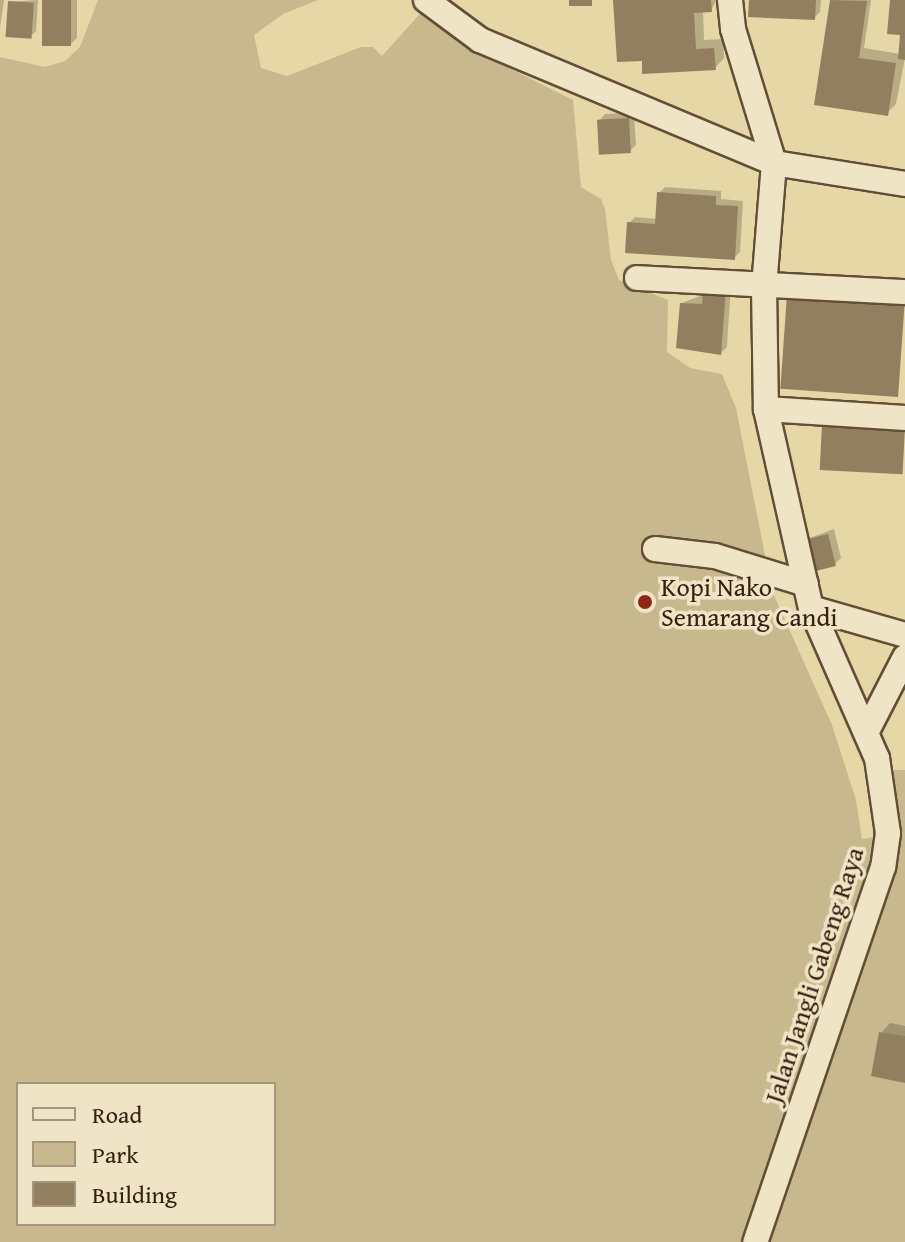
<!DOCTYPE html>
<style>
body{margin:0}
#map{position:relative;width:905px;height:1242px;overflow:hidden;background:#e6d7a7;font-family:"Gentium Book Plus",serif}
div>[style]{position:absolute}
.green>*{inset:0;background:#c8b88e}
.shadow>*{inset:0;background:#0003}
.building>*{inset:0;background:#927f5f;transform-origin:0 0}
.roads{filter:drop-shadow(2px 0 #634e36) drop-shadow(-2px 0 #634e36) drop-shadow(0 2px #634e36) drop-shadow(0 -2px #634e36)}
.minor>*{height:24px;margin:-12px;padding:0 12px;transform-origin:12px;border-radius:12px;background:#efe5c6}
.dots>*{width:22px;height:22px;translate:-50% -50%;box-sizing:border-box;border:4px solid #efe5c6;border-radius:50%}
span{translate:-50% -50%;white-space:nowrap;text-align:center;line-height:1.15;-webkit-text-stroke:7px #efe5c6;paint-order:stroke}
.poi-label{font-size:26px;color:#372011}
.left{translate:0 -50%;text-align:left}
.street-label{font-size:26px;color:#372011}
.legend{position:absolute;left:16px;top:1082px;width:260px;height:144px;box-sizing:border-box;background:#efe5c6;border:2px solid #a5967e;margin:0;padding:10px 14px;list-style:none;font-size:24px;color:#372011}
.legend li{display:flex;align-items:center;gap:16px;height:40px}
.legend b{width:40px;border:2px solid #a5967e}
</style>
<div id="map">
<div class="green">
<i style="clip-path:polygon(evenodd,98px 0,318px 0,283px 14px,254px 35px,261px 68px,287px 76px,361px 47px,373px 47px,382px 56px,426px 7px,511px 69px,573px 100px,581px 187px,601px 199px,605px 209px,611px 260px,619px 280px,668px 300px,667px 352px,690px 368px,722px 374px,736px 408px,772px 591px,832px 725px,856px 800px,862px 839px,886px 835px,891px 779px,894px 770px,905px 770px,905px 1242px,0 1242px,0 57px,45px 67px,65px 61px,80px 47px,98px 0,18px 1084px,274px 1084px,274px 1224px,18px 1224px,18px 1084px)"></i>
</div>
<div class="shadow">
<i style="clip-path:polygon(0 0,4px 0,0 28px)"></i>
<i style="clip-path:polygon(38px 0,36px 31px,30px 37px,10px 2px)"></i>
<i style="clip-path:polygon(45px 0,77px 0,77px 38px,71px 44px)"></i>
<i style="clip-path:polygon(615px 0,717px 0,711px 10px,703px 10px,704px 40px,723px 39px,724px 58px,715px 68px,643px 59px)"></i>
<i style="clip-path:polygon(751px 0,821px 0,820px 12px,814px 18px)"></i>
<i style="clip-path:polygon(832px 0,871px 0,864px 48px,900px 54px,902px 33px,892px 0,905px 0,905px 58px,896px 104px,887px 113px,824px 50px)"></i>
<i style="clip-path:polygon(634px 113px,636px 145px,630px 151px,599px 121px,605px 114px)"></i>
<i style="clip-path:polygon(665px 187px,721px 191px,721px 199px,743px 201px,740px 252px,734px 258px,629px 223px,635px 217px,657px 219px,659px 193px)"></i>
<i style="clip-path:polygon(731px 284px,727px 347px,721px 353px,682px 303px)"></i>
<i style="clip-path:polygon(834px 529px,841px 558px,835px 564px,807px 539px)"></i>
<i style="clip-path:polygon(890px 1023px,905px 1026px,905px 1081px,881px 1033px)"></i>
</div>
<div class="building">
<i style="left:42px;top:0;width:29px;height:46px"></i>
<i style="left:569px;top:0;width:23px;height:6px"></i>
<i style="clip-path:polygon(613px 0,711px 0,712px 12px,694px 13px,696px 49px,714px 48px,716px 70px,642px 74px,642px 61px,617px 62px)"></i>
<i style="clip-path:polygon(749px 0,816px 0,815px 20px,748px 17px)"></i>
<i style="clip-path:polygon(830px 0,867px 1px,859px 58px,896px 63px,888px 116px,814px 105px)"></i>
<i style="clip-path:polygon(890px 0,905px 0,905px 60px,898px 59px,900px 35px,887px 34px)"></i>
<i style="left:8px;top:1px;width:26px;height:36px;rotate:4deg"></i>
<i style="left:629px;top:118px;width:35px;height:32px;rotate:87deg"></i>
<i style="clip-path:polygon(657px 192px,716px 196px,716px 205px,738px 206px,735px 260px,625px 253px,627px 222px,655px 224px)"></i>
<i style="clip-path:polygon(703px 288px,726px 289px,721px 355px,676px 348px,680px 303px,702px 304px)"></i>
<i style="left:787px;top:294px;width:118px;height:95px;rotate:4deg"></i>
<i style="left:822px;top:425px;width:83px;height:45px;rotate:3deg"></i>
<i style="left:828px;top:534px;width:33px;height:24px;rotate:76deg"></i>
<i style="clip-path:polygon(879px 1032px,905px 1036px,905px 1083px,871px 1076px)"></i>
</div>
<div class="roads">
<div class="minor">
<i style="left:426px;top:0;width:67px;rotate:36.5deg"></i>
<i style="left:480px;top:40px;width:319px;rotate:22.7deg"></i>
<i style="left:774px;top:163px;width:133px;rotate:9.1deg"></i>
<i style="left:730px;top:0;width:29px;rotate:84deg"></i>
<i style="left:733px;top:29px;width:140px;rotate:73deg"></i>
<i style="left:774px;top:163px;width:123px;rotate:94.6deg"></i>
<i style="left:764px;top:286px;width:123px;rotate:89.1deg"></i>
<i style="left:766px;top:409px;width:204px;rotate:77.3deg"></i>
<i style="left:811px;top:608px;width:164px;rotate:66.3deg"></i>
<i style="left:877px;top:758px;width:76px;rotate:81.7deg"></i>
<i style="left:888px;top:833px;width:34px;rotate:98deg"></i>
<i style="left:883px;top:867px;width:396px;rotate:108.8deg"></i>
<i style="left:637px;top:278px;width:268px;rotate:3deg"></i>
<i style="left:766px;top:409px;width:139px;rotate:3.7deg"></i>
<i style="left:655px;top:549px;width:60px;rotate:6.7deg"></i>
<i style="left:715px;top:556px;width:95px;rotate:17.1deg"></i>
<i style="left:811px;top:608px;width:98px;rotate:16deg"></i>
<i style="left:867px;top:731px;width:83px;rotate:-62.8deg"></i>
</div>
</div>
<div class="dots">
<i style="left:645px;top:602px;background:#8f2418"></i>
</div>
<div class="poi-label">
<span class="left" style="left:661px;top:602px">Kopi Nako<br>Semarang Candi</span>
</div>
<div class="street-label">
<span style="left:814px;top:975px;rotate:-72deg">Jalan Jangli Gabeng Raya</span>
</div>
<ul class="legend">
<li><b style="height:10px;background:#efe5c6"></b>Road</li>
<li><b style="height:22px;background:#c8b88e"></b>Park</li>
<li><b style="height:22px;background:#927f5f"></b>Building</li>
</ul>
</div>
